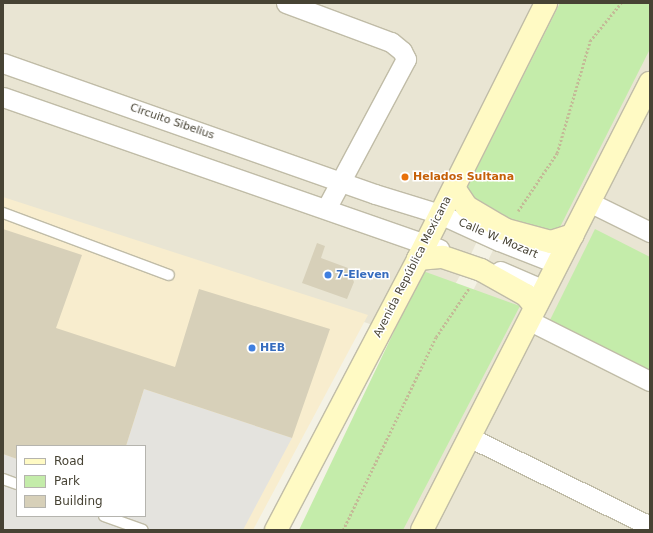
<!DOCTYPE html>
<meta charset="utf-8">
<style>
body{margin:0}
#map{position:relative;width:653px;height:533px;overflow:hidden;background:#f4f2e5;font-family:"DejaVu Sans",sans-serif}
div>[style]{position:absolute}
.residential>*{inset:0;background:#e9e5d3}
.commercial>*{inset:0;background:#f8edce}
.green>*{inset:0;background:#c4ecaa}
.parking>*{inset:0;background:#e4e3de}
.building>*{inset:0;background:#d7d0b9}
.path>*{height:2.5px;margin-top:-1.25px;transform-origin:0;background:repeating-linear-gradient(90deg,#c4ba97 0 2px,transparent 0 4px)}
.roads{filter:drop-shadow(1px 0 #c0bca7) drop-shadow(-1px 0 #c0bca7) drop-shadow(0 1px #c0bca7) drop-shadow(0 -1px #c0bca7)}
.service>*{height:10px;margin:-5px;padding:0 5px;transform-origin:5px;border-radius:5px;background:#fff}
.minor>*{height:19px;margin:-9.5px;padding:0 9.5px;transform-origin:9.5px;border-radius:9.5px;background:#fff}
.secondary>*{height:22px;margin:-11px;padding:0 11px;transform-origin:11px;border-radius:11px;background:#fffac4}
.dots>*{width:11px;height:11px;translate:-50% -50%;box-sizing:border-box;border:2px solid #fff;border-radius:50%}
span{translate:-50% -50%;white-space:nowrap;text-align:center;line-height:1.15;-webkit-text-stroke:3px #fff;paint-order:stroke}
.street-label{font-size:11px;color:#474334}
.food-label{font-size:11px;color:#c56008;font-weight:700}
.left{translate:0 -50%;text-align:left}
.shop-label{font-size:11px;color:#366cbe;font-weight:700}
.frame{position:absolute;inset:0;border:4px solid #474334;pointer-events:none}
.legend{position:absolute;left:16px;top:445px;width:130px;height:72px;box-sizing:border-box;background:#fff;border:1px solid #b5b4ae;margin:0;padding:5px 7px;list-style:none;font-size:12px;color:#474334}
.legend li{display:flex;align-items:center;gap:8px;height:20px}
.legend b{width:20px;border:1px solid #b5b4ae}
</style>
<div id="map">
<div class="residential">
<i style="clip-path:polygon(3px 3px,587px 3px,467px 263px,423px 342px,3px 200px)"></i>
<i style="clip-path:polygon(616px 3px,650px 3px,650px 530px,354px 530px)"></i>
</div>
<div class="commercial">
<i style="clip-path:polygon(evenodd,3px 197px,368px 315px,253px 530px,3px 530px,3px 197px,17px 446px,145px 446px,145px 516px,17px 516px,17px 446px)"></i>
</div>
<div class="green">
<i style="clip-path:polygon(560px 3px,650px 3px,650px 49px,554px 239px,459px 204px)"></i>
<i style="clip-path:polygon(595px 229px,650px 257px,650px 371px,550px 320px)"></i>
<i style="clip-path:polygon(423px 271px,520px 306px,403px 530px,299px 530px)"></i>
</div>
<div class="parking">
<i style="clip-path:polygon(144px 389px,292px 438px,243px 530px,3px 530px,3px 454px,17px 459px,17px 516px,145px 516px,145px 446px,126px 446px)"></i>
</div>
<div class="building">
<i style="clip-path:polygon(3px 229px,82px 255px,56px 328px,175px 367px,199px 289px,330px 329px,292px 438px,144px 389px,126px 446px,17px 446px,17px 459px,3px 454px)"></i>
<i style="clip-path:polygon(317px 243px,325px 246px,321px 258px,348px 268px,354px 282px,347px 299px,302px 283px)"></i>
</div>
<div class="path">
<i style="left:518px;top:211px;width:70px;rotate:-56.1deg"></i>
<i style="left:557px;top:153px;width:117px;rotate:-73.6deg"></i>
<i style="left:590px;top:41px;width:49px;rotate:-50.8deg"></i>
<i style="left:343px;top:530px;width:214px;rotate:-64.3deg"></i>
<i style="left:436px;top:337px;width:59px;rotate:-56deg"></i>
</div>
<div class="roads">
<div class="service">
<i style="left:3px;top:213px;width:177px;rotate:20.5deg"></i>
<i style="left:3px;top:479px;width:15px;rotate:20deg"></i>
<i style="left:104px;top:516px;width:41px;rotate:19.7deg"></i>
</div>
<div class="minor">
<i style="left:286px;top:3px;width:112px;rotate:20.4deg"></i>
<i style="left:391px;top:42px;width:14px;rotate:39deg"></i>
<i style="left:402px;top:51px;width:9px;rotate:63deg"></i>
<i style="left:406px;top:59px;width:170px;rotate:118.1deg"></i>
<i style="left:3px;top:63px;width:394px;rotate:19.4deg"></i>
<i style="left:375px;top:194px;width:68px;rotate:17.1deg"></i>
<i style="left:440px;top:214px;width:65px;rotate:24.6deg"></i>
<i style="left:499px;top:241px;width:63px;rotate:21.3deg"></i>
<i style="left:3px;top:97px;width:462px;rotate:19.2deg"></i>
<i style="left:591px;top:203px;width:66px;rotate:26.2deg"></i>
<i style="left:500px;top:271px;width:48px;rotate:23.4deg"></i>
<i style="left:528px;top:320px;width:136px;rotate:26.6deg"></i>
<i style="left:469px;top:437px;width:202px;rotate:26.2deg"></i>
</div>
<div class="secondary">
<i style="left:454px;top:188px;width:23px;rotate:56deg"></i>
<i style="left:467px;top:207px;width:45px;rotate:30.5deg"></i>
<i style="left:506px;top:230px;width:47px;rotate:14.9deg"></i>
<i style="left:551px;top:242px;width:23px;rotate:-18deg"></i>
<i style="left:418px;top:259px;width:25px;rotate:-5deg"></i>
<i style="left:443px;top:257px;width:40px;rotate:18.9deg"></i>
<i style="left:481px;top:270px;width:51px;rotate:29.1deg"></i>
<i style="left:526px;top:295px;width:14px;rotate:51deg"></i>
<i style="left:276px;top:530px;width:306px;rotate:-62.3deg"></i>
<i style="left:418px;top:259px;width:286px;rotate:-63.4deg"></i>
<i style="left:422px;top:530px;width:502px;rotate:-62.98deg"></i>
</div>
</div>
<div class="dots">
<i style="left:405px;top:177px;background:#e8710a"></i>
<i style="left:328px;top:275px;background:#3f7fe0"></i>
<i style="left:252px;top:348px;background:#3f7fe0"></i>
</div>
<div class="street-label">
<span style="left:172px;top:122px;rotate:19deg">Circuito Sibelius</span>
<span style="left:498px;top:239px;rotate:23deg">Calle W. Mozart</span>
<span style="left:413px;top:267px;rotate:-63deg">Avenida República Mexicana</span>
</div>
<div class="food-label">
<span class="left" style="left:413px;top:177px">Helados Sultana</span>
</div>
<div class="shop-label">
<span class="left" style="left:336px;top:275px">7-Eleven</span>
<span class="left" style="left:260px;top:348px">HEB</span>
</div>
<div class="frame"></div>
<ul class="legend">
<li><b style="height:5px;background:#fffac4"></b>Road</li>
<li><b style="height:11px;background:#c4ecaa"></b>Park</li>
<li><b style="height:11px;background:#d7d0b9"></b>Building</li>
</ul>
</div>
